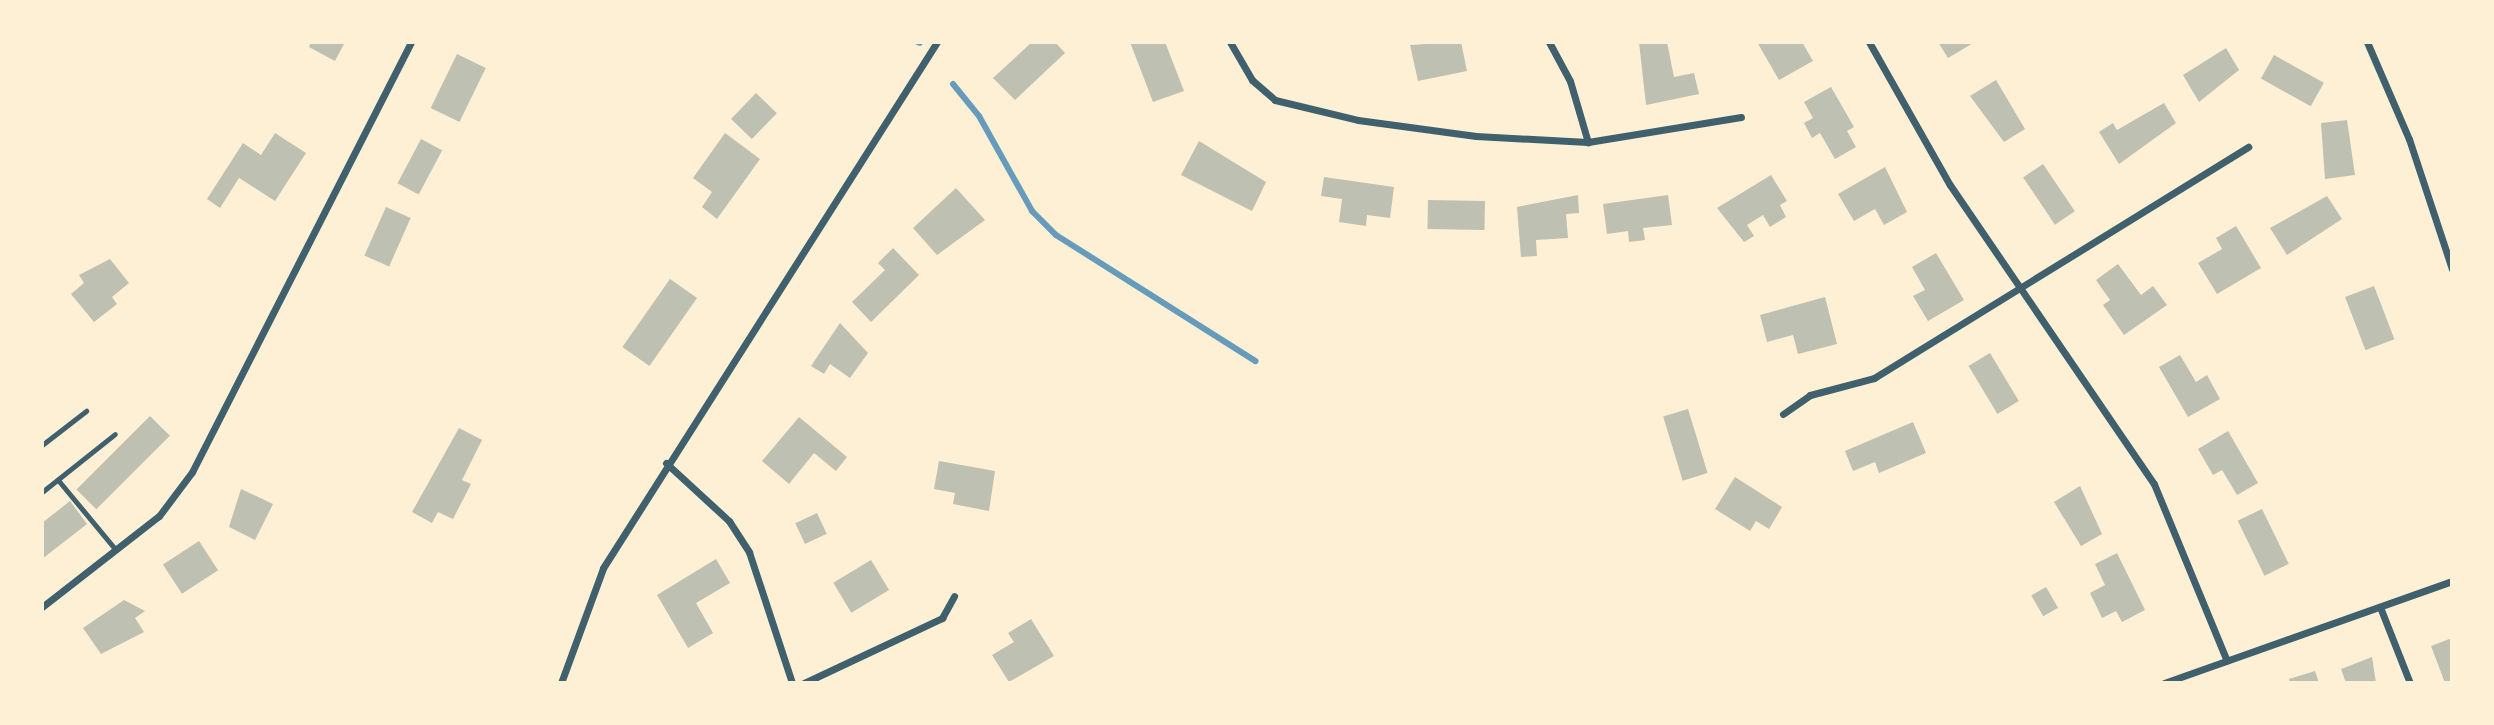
<!DOCTYPE html>
<style>
body{margin:0}
#map{position:relative;width:2494px;height:725px;overflow:hidden;background:#fdf0d5;font-family:Poppins,sans-serif}
div>[style]{position:absolute}
.stream>*{height:6px;margin:-3px;padding:0 3px;transform-origin:3px;border-radius:3px;background:#669bbc}
.building>*{inset:0;background:#bec0b2;transform-origin:0 0}
.service>*{height:5px;margin:-2.5px;padding:0 2.5px;transform-origin:2.5px;border-radius:2.5px;background:#3f606c}
.minor>*{height:7px;margin:-3.5px;padding:0 3.5px;transform-origin:3.5px;border-radius:3.5px;background:#3f606c}
span{translate:-50% -50%;white-space:nowrap;text-align:center;line-height:1.15;-webkit-text-stroke:7px #fdf0d5;paint-order:stroke}
.frame{position:absolute;inset:0;border:44px solid #fdf0d5;pointer-events:none}
</style>
<div id="map">
<div class="stream">
<i style="left:918px;top:42px;width:2px;rotate:27deg"></i>
<i style="left:953px;top:84px;width:41px;rotate:50.9deg"></i>
<i style="left:979px;top:116px;width:109px;rotate:60.8deg"></i>
<i style="left:1032px;top:211px;width:34px;rotate:45deg"></i>
<i style="left:1056px;top:235px;width:236px;rotate:32.3deg"></i>
</div>
<div class="building">
<i style="clip-path:polygon(311px 42px,345px 42px,335px 61px,309px 47px)"></i>
<i style="clip-path:polygon(1032px 42px,1055px 42px,1065px 53px,1015px 100px,993px 78px)"></i>
<i style="clip-path:polygon(1130px 42px,1165px 42px,1184px 91px,1153px 102px)"></i>
<i style="clip-path:polygon(1461px 42px,1467px 71px,1418px 81px,1410px 45px)"></i>
<i style="clip-path:polygon(1639px 42px,1667px 42px,1674px 77px,1694px 73px,1699px 94px,1646px 105px)"></i>
<i style="clip-path:polygon(1757px 42px,1802px 42px,1813px 61px,1779px 80px)"></i>
<i style="clip-path:polygon(1938px 42px,1975px 42px,1948px 58px)"></i>
<i style="clip-path:polygon(2226px 48px,2239px 70px,2199px 102px,2183px 75px)"></i>
<i style="left:457px;top:54px;width:32px;height:60px;rotate:26deg"></i>
<i style="left:2274px;top:55px;width:57px;height:27px;rotate:29deg"></i>
<i style="clip-path:polygon(1996px 80px,2025px 129px,2004px 142px,1970px 96px)"></i>
<i style="clip-path:polygon(1831px 87px,1854px 127px,1847px 131px,1856px 147px,1835px 159px,1820px 133px,1812px 138px,1804px 123px,1813px 118px,1804px 102px)"></i>
<i style="left:756px;top:93px;width:29px;height:36px;rotate:44deg"></i>
<i style="clip-path:polygon(2164px 103px,2176px 123px,2119px 164px,2099px 132px,2113px 123px,2117px 130px)"></i>
<i style="clip-path:polygon(2347px 120px,2355px 175px,2325px 179px,2321px 123px)"></i>
<i style="clip-path:polygon(275px 133px,306px 153px,275px 201px,239px 178px,220px 208px,207px 199px,243px 143px,261px 155px)"></i>
<i style="clip-path:polygon(725px 133px,760px 159px,717px 219px,702px 207px,712px 192px,693px 178px)"></i>
<i style="left:421px;top:139px;width:24px;height:50px;rotate:28deg"></i>
<i style="clip-path:polygon(1199px 141px,1266px 182px,1252px 211px,1181px 175px)"></i>
<i style="left:2043px;top:164px;width:57px;height:24px;rotate:56deg"></i>
<i style="clip-path:polygon(1885px 167px,1907px 212px,1884px 225px,1875px 209px,1854px 221px,1838px 194px)"></i>
<i style="clip-path:polygon(1771px 175px,1787px 201px,1780px 205px,1786px 217px,1770px 227px,1763px 215px,1747px 225px,1754px 236px,1744px 242px,1717px 208px)"></i>
<i style="clip-path:polygon(1324px 177px,1394px 187px,1390px 218px,1367px 215px,1366px 226px,1339px 222px,1342px 199px,1321px 196px)"></i>
<i style="clip-path:polygon(956px 188px,985px 220px,937px 255px,913px 228px)"></i>
<i style="clip-path:polygon(1578px 195px,1579px 213px,1566px 214px,1568px 238px,1536px 240px,1537px 256px,1521px 257px,1517px 207px)"></i>
<i style="clip-path:polygon(1668px 195px,1672px 225px,1643px 228px,1645px 240px,1629px 242px,1628px 231px,1607px 234px,1603px 204px)"></i>
<i style="clip-path:polygon(2327px 196px,2342px 219px,2287px 255px,2270px 228px)"></i>
<i style="left:1428px;top:200px;width:57px;height:29px;rotate:1deg"></i>
<i style="left:386px;top:207px;width:27px;height:53px;rotate:24deg"></i>
<i style="clip-path:polygon(2236px 226px,2261px 268px,2217px 294px,2198px 263px,2222px 249px,2216px 238px)"></i>
<i style="clip-path:polygon(893px 248px,919px 275px,871px 322px,852px 302px,885px 270px,878px 263px)"></i>
<i style="clip-path:polygon(1936px 253px,1964px 300px,1928px 321px,1913px 296px,1925px 290px,1912px 267px)"></i>
<i style="clip-path:polygon(110px 259px,129px 283px,112px 297px,117px 304px,94px 322px,71px 294px,84px 283px,79px 275px)"></i>
<i style="clip-path:polygon(2118px 264px,2141px 295px,2153px 286px,2167px 305px,2124px 335px,2103px 305px,2110px 300px,2096px 280px)"></i>
<i style="left:670px;top:279px;width:33px;height:83px;rotate:35deg"></i>
<i style="left:2374px;top:286px;width:57px;height:31px;rotate:69deg"></i>
<i style="clip-path:polygon(1825px 297px,1837px 344px,1798px 354px,1793px 335px,1767px 342px,1760px 315px)"></i>
<i style="clip-path:polygon(840px 323px,868px 353px,850px 378px,830px 364px,824px 374px,811px 366px)"></i>
<i style="left:1990px;top:353px;width:56px;height:25px;rotate:59deg"></i>
<i style="clip-path:polygon(2180px 355px,2196px 382px,2207px 375px,2220px 399px,2188px 417px,2159px 367px)"></i>
<i style="left:1688px;top:409px;width:67px;height:26px;rotate:73deg"></i>
<i style="left:150px;top:416px;width:28px;height:104px;rotate:45deg"></i>
<i style="clip-path:polygon(799px 417px,847px 457px,836px 471px,814px 453px,789px 484px,762px 461px)"></i>
<i style="clip-path:polygon(1913px 422px,1926px 453px,1879px 473px,1875px 462px,1853px 471px,1845px 451px)"></i>
<i style="clip-path:polygon(459px 428px,482px 440px,462px 480px,471px 484px,453px 519px,438px 512px,432px 523px,412px 512px)"></i>
<i style="clip-path:polygon(2228px 431px,2258px 483px,2237px 495px,2222px 470px,2213px 475px,2198px 449px)"></i>
<i style="clip-path:polygon(939px 461px,995px 471px,989px 511px,953px 504px,955px 493px,934px 489px)"></i>
<i style="clip-path:polygon(1735px 477px,1782px 507px,1769px 529px,1756px 521px,1750px 531px,1715px 509px)"></i>
<i style="clip-path:polygon(2080px 486px,2102px 534px,2081px 546px,2054px 502px)"></i>
<i style="clip-path:polygon(241px 489px,273px 504px,255px 540px,229px 527px)"></i>
<i style="clip-path:polygon(70px 501px,87px 524px,42px 559px,42px 523px)"></i>
<i style="left:2262px;top:509px;width:61px;height:27px;rotate:64deg"></i>
<i style="left:817px;top:513px;width:23px;height:24px;rotate:65deg"></i>
<i style="left:199px;top:541px;width:35px;height:43px;rotate:57deg"></i>
<i style="clip-path:polygon(2117px 553px,2145px 610px,2122px 622px,2116px 611px,2102px 618px,2090px 593px,2105px 585px,2095px 564px)"></i>
<i style="clip-path:polygon(716px 559px,730px 583px,696px 603px,713px 633px,688px 648px,657px 595px)"></i>
<i style="left:871px;top:560px;width:35px;height:44px;rotate:59deg"></i>
<i style="left:2046px;top:587px;width:24px;height:17px;rotate:60deg"></i>
<i style="clip-path:polygon(124px 600px,145px 611px,135px 618px,144px 632px,101px 654px,83px 628px)"></i>
<i style="clip-path:polygon(1031px 619px,1054px 656px,1009px 682px,992px 655px,1014px 642px,1008px 633px)"></i>
<i style="clip-path:polygon(2452px 638px,2452px 683px,2445px 683px,2431px 646px)"></i>
<i style="clip-path:polygon(2372px 657px,2376px 683px,2346px 683px,2341px 669px)"></i>
<i style="clip-path:polygon(2315px 671px,2319px 683px,2290px 683px,2289px 679px)"></i>
</div>
<div class="service">
<i style="left:42px;top:445px;width:56px;rotate:-37.7deg"></i>
<i style="left:58px;top:480px;width:91px;rotate:50.4deg"></i>
<i style="left:42px;top:492px;width:93px;rotate:-38.5deg"></i>
</div>
<div class="minor">
<i style="left:1230px;top:42px;width:44px;rotate:59.9deg"></i>
<i style="left:1252px;top:80px;width:30px;rotate:41deg"></i>
<i style="left:1275px;top:100px;width:85px;rotate:13.5deg"></i>
<i style="left:1358px;top:120px;width:119px;rotate:7.7deg"></i>
<i style="left:1476px;top:136px;width:112px;rotate:3.1deg"></i>
<i style="left:1588px;top:142px;width:155px;rotate:-9.3deg"></i>
<i style="left:1549px;top:42px;width:44px;rotate:61.7deg"></i>
<i style="left:1570px;top:81px;width:64px;rotate:73.6deg"></i>
<i style="left:1869px;top:42px;width:164px;rotate:60.5deg"></i>
<i style="left:1950px;top:185px;width:362px;rotate:55.7deg"></i>
<i style="left:2154px;top:484px;width:191px;rotate:67.6deg"></i>
<i style="left:2367px;top:42px;width:106px;rotate:66.6deg"></i>
<i style="left:2409px;top:139px;width:137px;rotate:71.7deg"></i>
<i style="left:1783px;top:414px;width:33px;rotate:-35deg"></i>
<i style="left:1810px;top:395px;width:66px;rotate:-14.9deg"></i>
<i style="left:1874px;top:378px;width:440px;rotate:-31.7deg"></i>
<i style="left:666px;top:463px;width:86px;rotate:42.6deg"></i>
<i style="left:729px;top:521px;width:37px;rotate:57deg"></i>
<i style="left:749px;top:552px;width:138px;rotate:71.8deg"></i>
<i style="left:42px;top:607px;width:148px;rotate:-37.9deg"></i>
<i style="left:159px;top:516px;width:55px;rotate:-53.1deg"></i>
<i style="left:192px;top:472px;width:483px;rotate:-63deg"></i>
<i style="left:2380px;top:607px;width:82px;rotate:68.5deg"></i>
<i style="left:561px;top:683px;width:122px;rotate:-69.9deg"></i>
<i style="left:603px;top:568px;width:623px;rotate:-57.59deg"></i>
<i style="left:804px;top:683px;width:153px;rotate:-25.2deg"></i>
<i style="left:942px;top:618px;width:25px;rotate:-61deg"></i>
<i style="left:2164px;top:683px;width:306px;rotate:-19.5deg"></i>
</div>
<div class="frame"></div>
</div>
